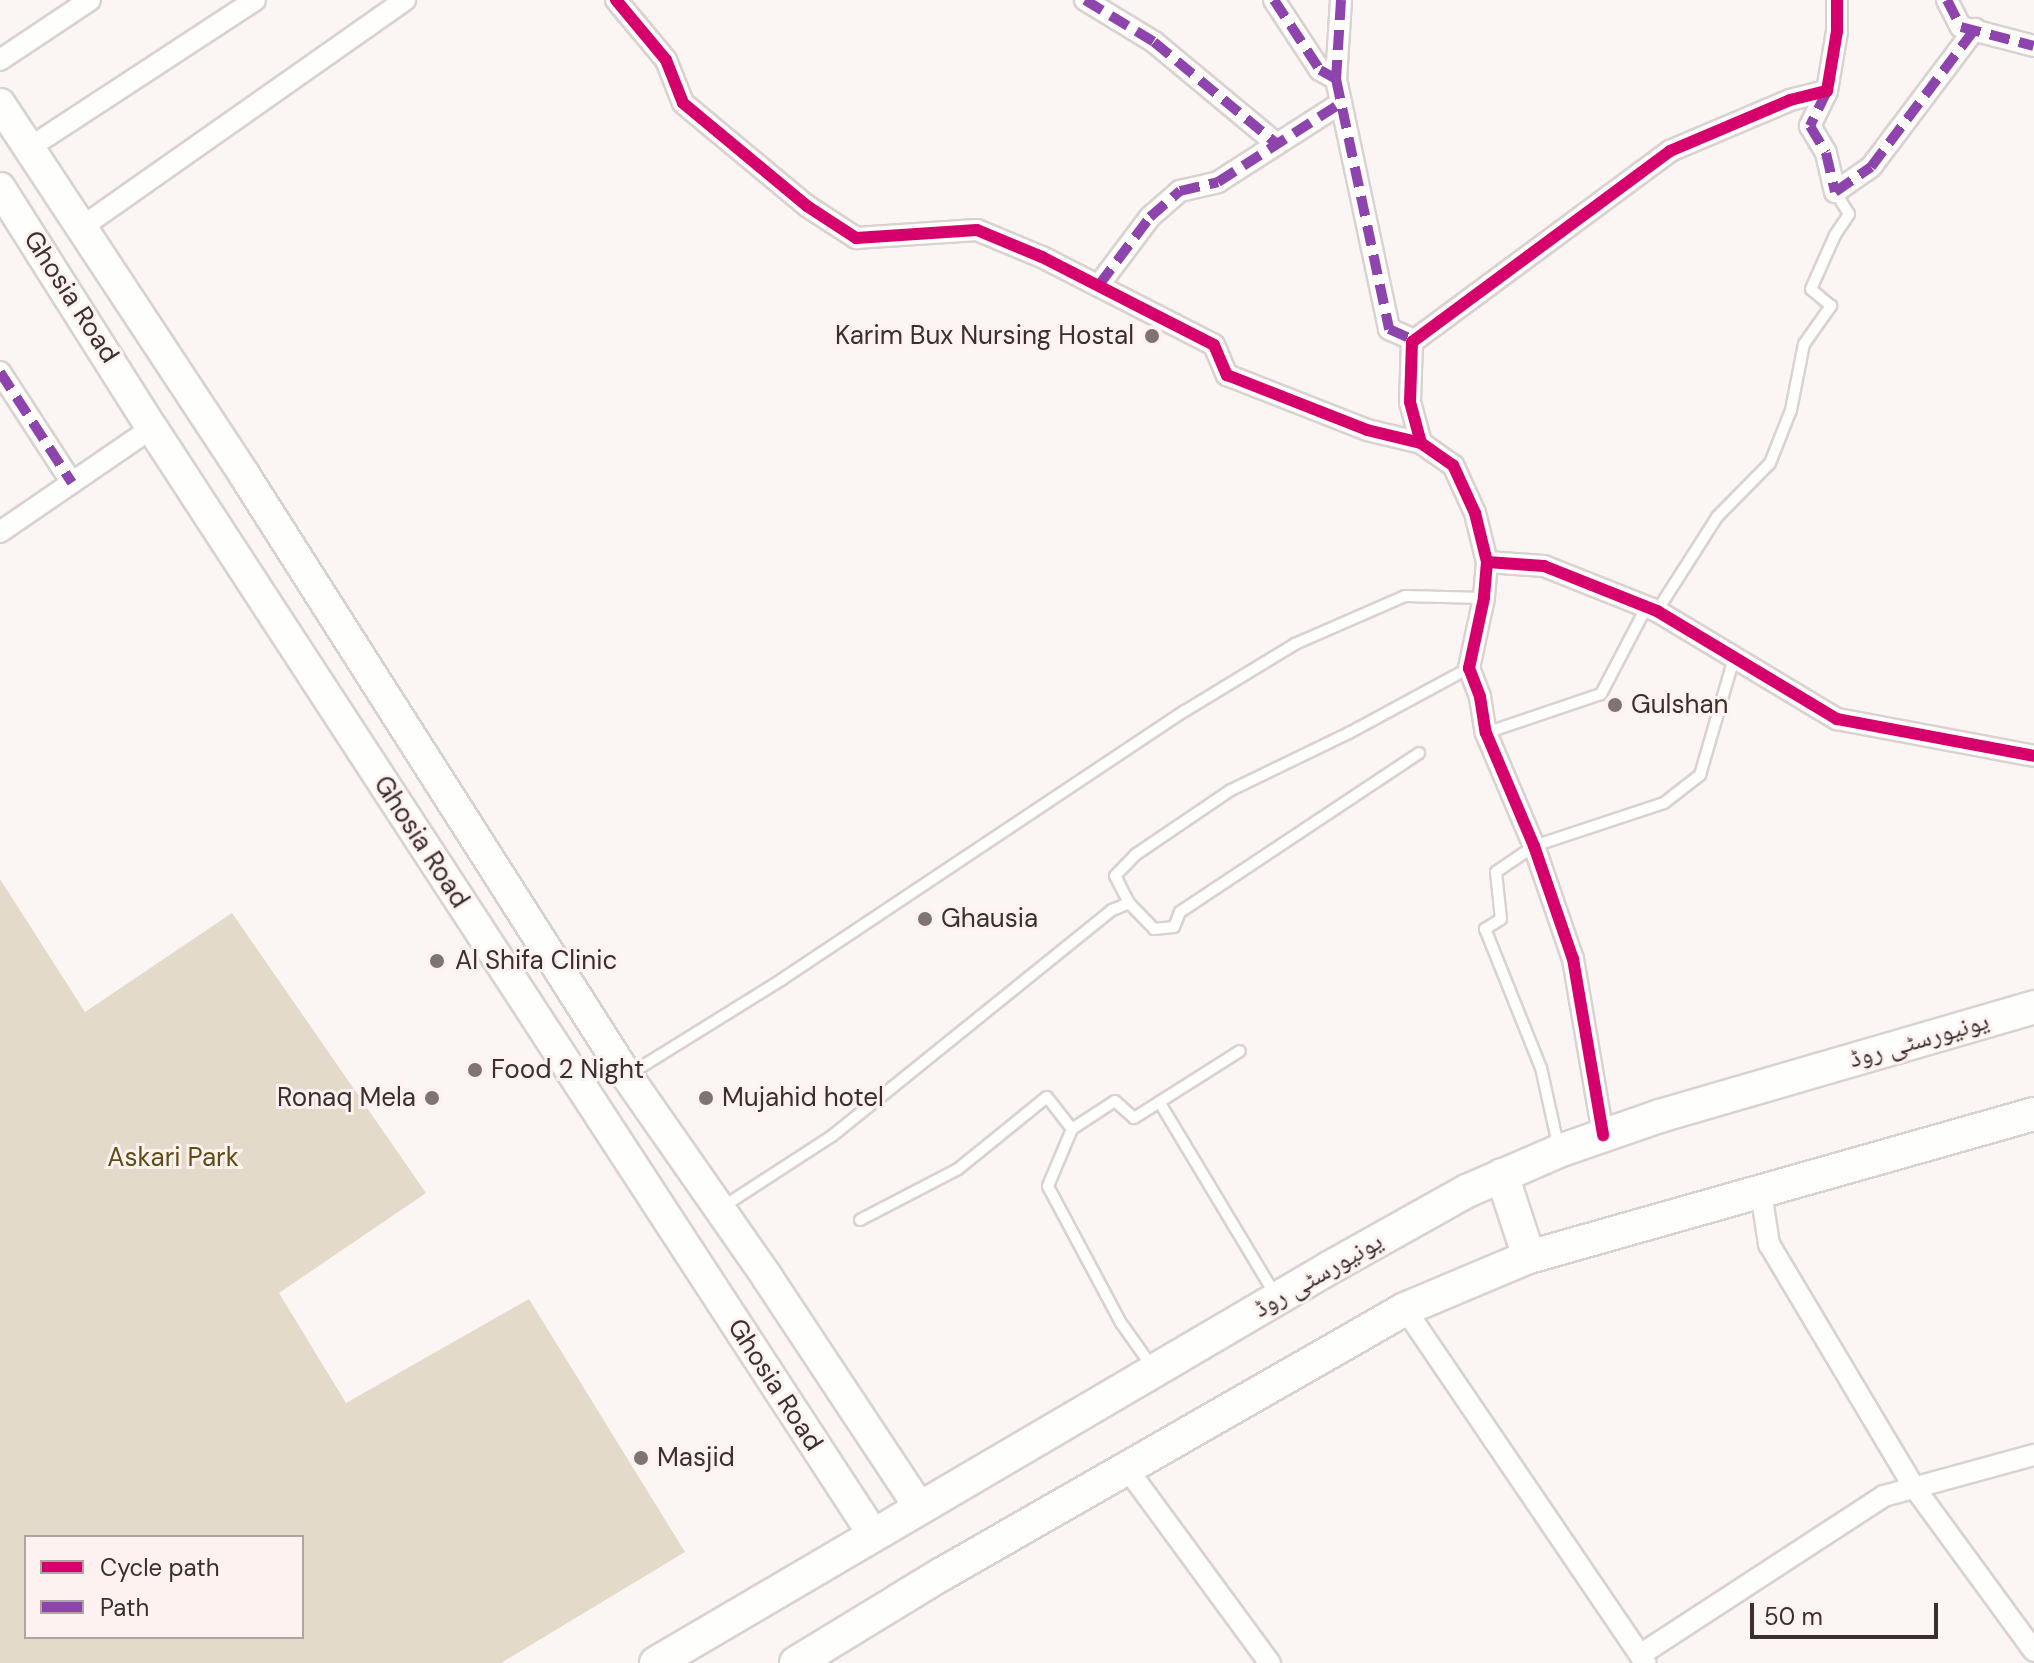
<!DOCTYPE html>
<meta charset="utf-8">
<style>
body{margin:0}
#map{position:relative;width:2034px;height:1663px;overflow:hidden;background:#fbf5f4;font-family:"DM Sans","Noto Naskh Arabic",sans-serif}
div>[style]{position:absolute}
.green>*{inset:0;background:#e3dac9}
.roads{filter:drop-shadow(2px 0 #dad2d1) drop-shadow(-2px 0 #dad2d1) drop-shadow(0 2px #dad2d1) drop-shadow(0 -2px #dad2d1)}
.service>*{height:10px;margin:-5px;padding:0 5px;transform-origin:5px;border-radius:5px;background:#fefefd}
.minor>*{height:20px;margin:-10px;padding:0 10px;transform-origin:10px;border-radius:10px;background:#fefefd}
.secondary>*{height:30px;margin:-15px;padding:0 15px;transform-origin:15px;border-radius:15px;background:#fefefd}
.primary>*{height:32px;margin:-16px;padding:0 16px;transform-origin:16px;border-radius:16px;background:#fefefd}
.quiet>*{height:10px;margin-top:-5px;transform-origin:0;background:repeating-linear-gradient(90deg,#8e44ad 0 20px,transparent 0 30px)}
.cycleway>*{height:12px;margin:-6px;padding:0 6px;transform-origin:6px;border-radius:6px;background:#d6006c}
.dots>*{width:22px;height:22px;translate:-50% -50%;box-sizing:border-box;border:4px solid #fef2f1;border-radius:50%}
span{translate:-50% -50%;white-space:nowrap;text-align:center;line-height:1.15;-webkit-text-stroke:6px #fef2f1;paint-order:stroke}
.street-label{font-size:26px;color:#3a2e2e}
.poi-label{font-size:26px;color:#3a2e2e}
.right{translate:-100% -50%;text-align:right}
.left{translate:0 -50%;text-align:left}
.park-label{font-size:26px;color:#5f4c15}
.legend{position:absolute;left:24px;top:1535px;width:280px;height:104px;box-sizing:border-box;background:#fef2f1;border:2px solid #b0a4a3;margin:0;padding:10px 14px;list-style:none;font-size:24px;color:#3a2e2e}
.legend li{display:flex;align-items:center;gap:16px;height:40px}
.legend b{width:40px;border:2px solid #b0a4a3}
.scale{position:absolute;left:1750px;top:1603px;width:188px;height:36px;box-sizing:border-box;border:4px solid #3a2e2e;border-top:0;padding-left:10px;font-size:24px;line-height:28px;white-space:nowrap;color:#3a2e2e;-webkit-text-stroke:6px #fef2f1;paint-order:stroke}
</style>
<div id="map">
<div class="green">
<i style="clip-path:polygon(evenodd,0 879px,85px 1012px,232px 913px,426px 1193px,279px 1293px,346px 1403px,529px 1299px,685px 1552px,501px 1663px,0 1663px,0 879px,26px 1537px,302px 1537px,302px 1637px,26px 1637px,26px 1537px)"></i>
</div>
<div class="roads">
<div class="service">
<i style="left:1657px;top:611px;width:112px;rotate:-57.4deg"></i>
<i style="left:1717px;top:517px;width:76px;rotate:-45.5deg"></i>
<i style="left:1770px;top:463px;width:57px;rotate:-68.4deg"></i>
<i style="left:1791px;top:410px;width:67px;rotate:-78.9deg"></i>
<i style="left:1804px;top:344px;width:47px;rotate:-54.6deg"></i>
<i style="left:1831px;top:306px;width:26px;rotate:-140deg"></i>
<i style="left:1811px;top:289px;width:59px;rotate:-66deg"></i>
<i style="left:1835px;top:235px;width:25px;rotate:-56deg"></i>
<i style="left:1849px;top:214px;width:26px;rotate:-122deg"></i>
<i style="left:1486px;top:733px;width:121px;rotate:-18.7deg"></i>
<i style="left:1601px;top:694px;width:99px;rotate:-62.4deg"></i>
<i style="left:1129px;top:903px;width:30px;rotate:-117deg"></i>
<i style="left:1115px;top:876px;width:29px;rotate:-46deg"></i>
<i style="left:1135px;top:855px;width:116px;rotate:-34.1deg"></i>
<i style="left:1231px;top:790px;width:131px;rotate:-25.8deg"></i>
<i style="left:1349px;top:733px;width:136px;rotate:-28.4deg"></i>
<i style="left:628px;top:1075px;width:180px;rotate:-31.8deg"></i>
<i style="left:781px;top:980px;width:485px;rotate:-33.7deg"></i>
<i style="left:1185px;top:711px;width:129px;rotate:-31.3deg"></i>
<i style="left:1295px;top:644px;width:120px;rotate:-23.6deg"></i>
<i style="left:1405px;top:596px;width:79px;rotate:1.5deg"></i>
<i style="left:1160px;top:1103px;width:225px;rotate:59deg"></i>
<i style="left:1559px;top:1149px;width:83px;rotate:-102.5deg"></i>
<i style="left:1541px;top:1068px;width:150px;rotate:-111.9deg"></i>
<i style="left:1485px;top:929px;width:19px;rotate:-32deg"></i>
<i style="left:1501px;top:919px;width:47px;rotate:-96.1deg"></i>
<i style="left:1496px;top:872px;width:46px;rotate:-34.4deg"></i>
<i style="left:1534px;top:846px;width:137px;rotate:-18.3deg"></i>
<i style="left:1664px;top:803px;width:46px;rotate:-37.9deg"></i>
<i style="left:1700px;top:775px;width:122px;rotate:-73.8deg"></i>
<i style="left:721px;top:1208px;width:132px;rotate:-33deg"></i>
<i style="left:832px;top:1136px;width:360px;rotate:-38.9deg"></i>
<i style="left:1112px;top:910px;width:18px;rotate:-22deg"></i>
<i style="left:1129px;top:903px;width:36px;rotate:46deg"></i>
<i style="left:1154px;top:929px;width:20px;rotate:-6deg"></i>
<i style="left:1174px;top:927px;width:16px;rotate:-68deg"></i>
<i style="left:1180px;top:912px;width:287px;rotate:-33.6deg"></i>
<i style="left:860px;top:1220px;width:110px;rotate:-27.5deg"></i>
<i style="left:958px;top:1169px;width:114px;rotate:-39deg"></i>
<i style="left:1047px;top:1097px;width:41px;rotate:52deg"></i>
<i style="left:1153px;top:1368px;width:55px;rotate:-125.4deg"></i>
<i style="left:1121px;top:1323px;width:155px;rotate:-118.1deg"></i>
<i style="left:1048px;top:1186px;width:62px;rotate:-67.2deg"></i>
<i style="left:1072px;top:1129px;width:51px;rotate:-33.1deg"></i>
<i style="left:1115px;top:1101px;width:25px;rotate:42deg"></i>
<i style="left:1134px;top:1118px;width:125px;rotate:-32.3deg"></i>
</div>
<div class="minor">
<i style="left:616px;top:0;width:78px;rotate:50.2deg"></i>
<i style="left:666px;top:60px;width:46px;rotate:68.4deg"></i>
<i style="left:683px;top:103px;width:161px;rotate:39.7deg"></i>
<i style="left:807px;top:206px;width:59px;rotate:33.1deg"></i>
<i style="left:856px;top:238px;width:121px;rotate:-3.8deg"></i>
<i style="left:977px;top:230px;width:70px;rotate:22.6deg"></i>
<i style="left:1042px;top:257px;width:193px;rotate:27.1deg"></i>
<i style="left:1214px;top:345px;width:33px;rotate:67deg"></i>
<i style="left:1227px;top:375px;width:150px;rotate:21.4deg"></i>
<i style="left:1367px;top:430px;width:56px;rotate:13.5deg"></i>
<i style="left:1421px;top:443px;width:39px;rotate:35deg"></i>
<i style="left:1453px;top:465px;width:53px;rotate:65.4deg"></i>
<i style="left:1475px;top:513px;width:50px;rotate:76.2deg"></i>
<i style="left:1487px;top:562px;width:36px;rotate:95deg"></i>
<i style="left:1484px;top:598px;width:72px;rotate:102.1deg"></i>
<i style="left:1469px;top:668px;width:31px;rotate:69deg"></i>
<i style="left:1480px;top:697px;width:36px;rotate:81deg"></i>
<i style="left:1486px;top:733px;width:123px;rotate:67deg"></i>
<i style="left:1534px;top:846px;width:120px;rotate:71deg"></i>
<i style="left:1573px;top:959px;width:179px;rotate:80.3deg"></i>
<i style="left:1085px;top:0;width:81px;rotate:31.3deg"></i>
<i style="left:1154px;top:42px;width:160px;rotate:39.7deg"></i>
<i style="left:1274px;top:0;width:84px;rotate:56.7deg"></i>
<i style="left:1320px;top:70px;width:18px;rotate:29deg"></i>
<i style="left:1341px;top:0;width:79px;rotate:93.6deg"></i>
<i style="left:1336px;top:79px;width:256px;rotate:78deg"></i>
<i style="left:1389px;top:329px;width:27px;rotate:24deg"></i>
<i style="left:1947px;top:0;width:30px;rotate:63deg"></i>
<i style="left:1961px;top:27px;width:75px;rotate:14.6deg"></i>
<i style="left:0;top:60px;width:108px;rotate:-33.7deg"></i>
<i style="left:1827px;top:91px;width:39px;rotate:116deg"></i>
<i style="left:1810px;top:126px;width:31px;rotate:59deg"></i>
<i style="left:1826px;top:153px;width:40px;rotate:77deg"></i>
<i style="left:1835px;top:192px;width:44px;rotate:-34.8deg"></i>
<i style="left:1871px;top:167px;width:173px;rotate:-53deg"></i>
<i style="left:29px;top:148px;width:270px;rotate:-33.2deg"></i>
<i style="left:82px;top:227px;width:395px;rotate:-35.1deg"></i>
<i style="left:1099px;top:285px;width:85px;rotate:-53.1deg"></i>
<i style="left:1150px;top:217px;width:40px;rotate:-41deg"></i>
<i style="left:1180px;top:191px;width:39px;rotate:-13deg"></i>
<i style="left:1218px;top:182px;width:146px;rotate:-32.7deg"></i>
<i style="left:0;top:372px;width:132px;rotate:57deg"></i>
<i style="left:1421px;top:443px;width:42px;rotate:-105deg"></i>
<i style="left:1410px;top:402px;width:60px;rotate:-88.1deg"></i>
<i style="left:1412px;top:342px;width:321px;rotate:-36.5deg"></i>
<i style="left:1670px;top:151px;width:130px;rotate:-23deg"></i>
<i style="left:1790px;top:100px;width:38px;rotate:-14deg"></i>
<i style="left:1827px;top:91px;width:61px;rotate:-80.5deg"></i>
<i style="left:1837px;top:31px;width:31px;rotate:-90deg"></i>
<i style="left:0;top:532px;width:184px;rotate:-34.4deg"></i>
<i style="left:1487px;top:562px;width:57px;rotate:4deg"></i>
<i style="left:1544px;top:566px;width:122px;rotate:21.7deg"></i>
<i style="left:1657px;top:611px;width:210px;rotate:31deg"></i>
<i style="left:1837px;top:719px;width:200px;rotate:10.6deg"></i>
<i style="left:1761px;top:1192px;width:53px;rotate:81.3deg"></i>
<i style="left:1769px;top:1244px;width:283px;rotate:59.2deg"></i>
<i style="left:1914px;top:1487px;width:203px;rotate:53.8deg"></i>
<i style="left:1405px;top:1309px;width:428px;rotate:55.8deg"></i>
<i style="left:1128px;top:1470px;width:240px;rotate:53.7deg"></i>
<i style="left:1640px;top:1655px;width:291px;rotate:-33.1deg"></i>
<i style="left:1884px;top:1496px;width:156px;rotate:-15.3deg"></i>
</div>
<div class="secondary">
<i style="left:0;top:104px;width:445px;rotate:56.6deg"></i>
<i style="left:245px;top:476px;width:711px;rotate:57.52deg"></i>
<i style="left:627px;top:1076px;width:245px;rotate:55.1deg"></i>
<i style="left:767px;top:1277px;width:276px;rotate:56.5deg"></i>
<i style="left:0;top:188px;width:284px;rotate:57.7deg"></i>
<i style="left:152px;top:428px;width:1320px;rotate:56.9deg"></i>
</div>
<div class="primary">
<i style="left:1502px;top:1175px;width:86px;rotate:71.8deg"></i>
<i style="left:656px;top:1663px;width:783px;rotate:-30.4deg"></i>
<i style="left:1331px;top:1267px;width:156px;rotate:-29.2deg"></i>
<i style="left:1467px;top:1191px;width:100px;rotate:-23.5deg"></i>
<i style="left:1559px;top:1151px;width:107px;rotate:-19.1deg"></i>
<i style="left:1660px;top:1116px;width:390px;rotate:-16.2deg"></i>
<i style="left:796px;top:1663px;width:171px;rotate:-31.4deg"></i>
<i style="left:942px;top:1574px;width:533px;rotate:-29.78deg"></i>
<i style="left:1405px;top:1309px;width:134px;rotate:-22.8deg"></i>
<i style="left:1529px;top:1257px;width:525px;rotate:-15.81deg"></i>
</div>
</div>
<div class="quiet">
<i style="left:1085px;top:0;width:81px;rotate:31.3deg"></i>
<i style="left:1154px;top:42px;width:160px;rotate:39.7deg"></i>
<i style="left:1274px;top:0;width:84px;rotate:56.7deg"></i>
<i style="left:1320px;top:70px;width:18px;rotate:29deg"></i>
<i style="left:1341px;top:0;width:79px;rotate:93.6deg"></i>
<i style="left:1336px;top:79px;width:256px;rotate:78deg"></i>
<i style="left:1389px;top:329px;width:27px;rotate:24deg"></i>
<i style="left:1947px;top:0;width:30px;rotate:63deg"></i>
<i style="left:1961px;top:27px;width:75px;rotate:14.6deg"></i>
<i style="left:1827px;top:91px;width:39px;rotate:116deg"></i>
<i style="left:1810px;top:126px;width:31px;rotate:59deg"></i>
<i style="left:1826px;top:153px;width:40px;rotate:77deg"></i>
<i style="left:1835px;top:192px;width:44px;rotate:-34.8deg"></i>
<i style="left:1871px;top:167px;width:173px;rotate:-53deg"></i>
<i style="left:1099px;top:285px;width:85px;rotate:-53.1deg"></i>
<i style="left:1150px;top:217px;width:40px;rotate:-41deg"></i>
<i style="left:1180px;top:191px;width:39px;rotate:-13deg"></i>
<i style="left:1218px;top:182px;width:146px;rotate:-32.7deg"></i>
<i style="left:0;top:372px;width:132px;rotate:57deg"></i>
</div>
<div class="cycleway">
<i style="left:616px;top:0;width:78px;rotate:50.2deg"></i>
<i style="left:666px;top:60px;width:46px;rotate:68.4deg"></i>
<i style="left:683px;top:103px;width:161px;rotate:39.7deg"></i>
<i style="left:807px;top:206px;width:59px;rotate:33.1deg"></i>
<i style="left:856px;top:238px;width:121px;rotate:-3.8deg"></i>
<i style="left:977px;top:230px;width:70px;rotate:22.6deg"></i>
<i style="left:1042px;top:257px;width:193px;rotate:27.1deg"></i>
<i style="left:1214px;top:345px;width:33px;rotate:67deg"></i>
<i style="left:1227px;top:375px;width:150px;rotate:21.4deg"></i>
<i style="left:1367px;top:430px;width:56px;rotate:13.5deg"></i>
<i style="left:1421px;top:443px;width:39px;rotate:35deg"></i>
<i style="left:1453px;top:465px;width:53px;rotate:65.4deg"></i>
<i style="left:1475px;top:513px;width:50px;rotate:76.2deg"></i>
<i style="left:1487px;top:562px;width:36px;rotate:95deg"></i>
<i style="left:1484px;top:598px;width:72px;rotate:102.1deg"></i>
<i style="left:1469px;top:668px;width:31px;rotate:69deg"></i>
<i style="left:1480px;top:697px;width:36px;rotate:81deg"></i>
<i style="left:1486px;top:733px;width:123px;rotate:67deg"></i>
<i style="left:1534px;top:846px;width:120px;rotate:71deg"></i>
<i style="left:1573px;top:959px;width:179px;rotate:80.3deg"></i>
<i style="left:1421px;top:443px;width:42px;rotate:-105deg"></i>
<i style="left:1410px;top:402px;width:60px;rotate:-88.1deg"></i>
<i style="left:1412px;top:342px;width:321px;rotate:-36.5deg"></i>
<i style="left:1670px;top:151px;width:130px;rotate:-23deg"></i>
<i style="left:1790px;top:100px;width:38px;rotate:-14deg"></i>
<i style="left:1827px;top:91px;width:61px;rotate:-80.5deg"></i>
<i style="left:1837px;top:31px;width:31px;rotate:-90deg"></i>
<i style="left:1487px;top:562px;width:57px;rotate:4deg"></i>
<i style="left:1544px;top:566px;width:122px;rotate:21.7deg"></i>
<i style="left:1657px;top:611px;width:210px;rotate:31deg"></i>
<i style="left:1837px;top:719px;width:200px;rotate:10.6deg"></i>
</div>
<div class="dots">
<i style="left:1152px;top:336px;background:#7e7473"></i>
<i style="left:1615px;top:705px;background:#7e7473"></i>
<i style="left:925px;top:919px;background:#7e7473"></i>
<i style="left:437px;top:961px;background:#7e7473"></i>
<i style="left:475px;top:1070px;background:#7e7473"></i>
<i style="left:432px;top:1098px;background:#7e7473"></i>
<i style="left:706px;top:1098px;background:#7e7473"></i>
<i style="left:641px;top:1458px;background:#7e7473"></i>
</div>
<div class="street-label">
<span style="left:71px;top:297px;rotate:57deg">Ghosia Road</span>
<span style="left:421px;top:842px;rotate:57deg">Ghosia Road</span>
<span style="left:1919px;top:1040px;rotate:-16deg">یونیورسٹی روڈ</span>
<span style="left:1318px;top:1275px;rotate:-30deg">یونیورسٹی روڈ</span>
<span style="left:775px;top:1385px;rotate:57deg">Ghosia Road</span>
</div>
<div class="poi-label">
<span class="right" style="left:1134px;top:336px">Karim Bux Nursing Hostal</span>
<span class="left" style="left:1631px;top:705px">Gulshan</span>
<span class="left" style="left:941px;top:919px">Ghausia</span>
<span class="left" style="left:455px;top:961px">Al Shifa Clinic</span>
<span class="left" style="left:491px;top:1070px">Food 2 Night</span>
<span class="right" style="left:416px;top:1098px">Ronaq Mela</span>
<span class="left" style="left:722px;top:1098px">Mujahid hotel</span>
<span class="left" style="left:657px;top:1458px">Masjid</span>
</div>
<div class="park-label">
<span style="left:173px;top:1158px">Askari Park</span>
</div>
<ul class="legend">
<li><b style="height:10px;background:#d6006c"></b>Cycle path</li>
<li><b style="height:10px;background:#8e44ad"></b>Path</li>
</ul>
<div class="scale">50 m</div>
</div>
